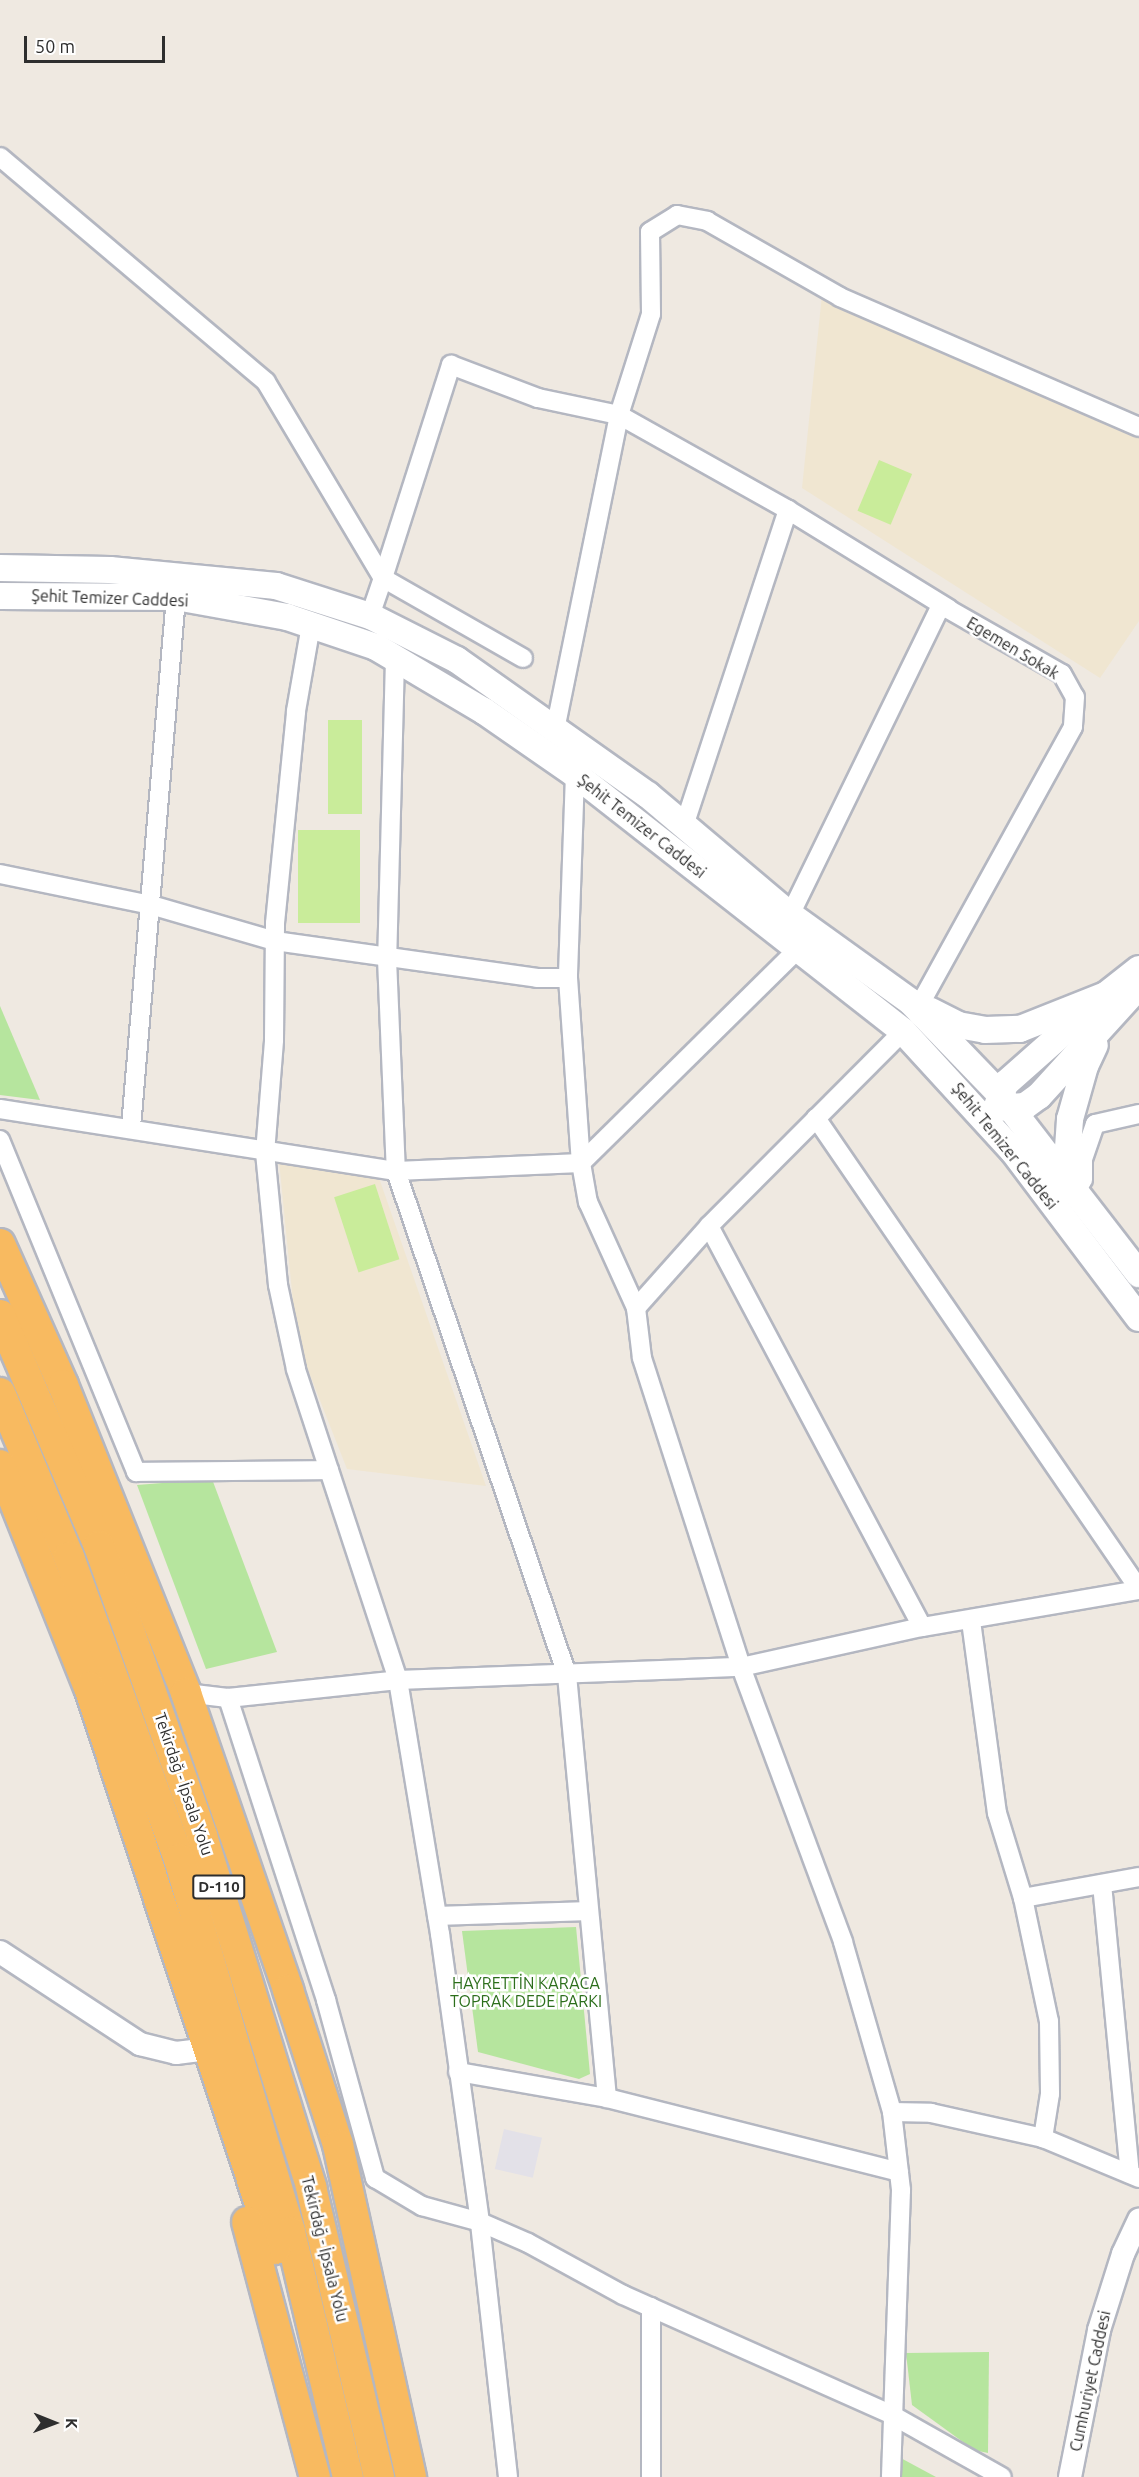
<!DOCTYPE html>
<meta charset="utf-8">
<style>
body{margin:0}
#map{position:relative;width:1139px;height:2477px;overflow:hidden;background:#efe9e1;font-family:Ubuntu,sans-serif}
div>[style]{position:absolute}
.industrial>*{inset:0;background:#e3e1e8;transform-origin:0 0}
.education>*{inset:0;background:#f0e6d1}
.green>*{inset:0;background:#b6e59e}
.pitch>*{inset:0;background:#c9ec9a;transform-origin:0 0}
.roads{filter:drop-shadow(2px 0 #b4b7c1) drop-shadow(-2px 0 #b4b7c1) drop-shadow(0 2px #b4b7c1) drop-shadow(0 -2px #b4b7c1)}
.minor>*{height:18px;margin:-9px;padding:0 9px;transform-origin:9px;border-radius:9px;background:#fff}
.tertiary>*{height:22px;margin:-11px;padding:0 11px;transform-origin:11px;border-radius:11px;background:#fff}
.secondary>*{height:26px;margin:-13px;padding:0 13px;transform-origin:13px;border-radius:13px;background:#fff}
.trunk>*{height:30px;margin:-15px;padding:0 15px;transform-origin:15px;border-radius:15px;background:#f8ba60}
span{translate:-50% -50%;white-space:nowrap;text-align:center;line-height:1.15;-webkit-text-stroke:5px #fff;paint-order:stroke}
.shield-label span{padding:2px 4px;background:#fff;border:2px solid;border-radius:4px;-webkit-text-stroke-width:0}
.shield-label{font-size:15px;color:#2e2e2e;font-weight:700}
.street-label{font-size:16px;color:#2e2e2e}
.park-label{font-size:16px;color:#2c6e1b}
.north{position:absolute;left:24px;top:2393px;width:60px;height:60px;-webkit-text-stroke:4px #fff;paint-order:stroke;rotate:91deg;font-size:16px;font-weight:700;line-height:24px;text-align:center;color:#2e2e2e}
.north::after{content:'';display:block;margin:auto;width:21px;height:27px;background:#2e2e2e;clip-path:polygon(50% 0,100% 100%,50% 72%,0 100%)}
.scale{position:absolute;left:24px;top:36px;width:141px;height:27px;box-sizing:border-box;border:3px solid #2e2e2e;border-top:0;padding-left:8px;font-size:18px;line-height:21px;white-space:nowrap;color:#2e2e2e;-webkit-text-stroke:4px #fff;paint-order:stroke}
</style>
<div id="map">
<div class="industrial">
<i style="left:504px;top:2129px;width:39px;height:41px;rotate:13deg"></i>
</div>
<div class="education">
<i style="clip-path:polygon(822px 295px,1139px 435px,1139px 621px,1100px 678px,802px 488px)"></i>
<i style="clip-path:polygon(279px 1161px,378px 1175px,486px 1486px,347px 1469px,297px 1342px)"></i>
</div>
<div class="green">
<i style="clip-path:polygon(0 1006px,40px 1100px,0 1095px)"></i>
<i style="clip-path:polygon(212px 1479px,277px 1652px,206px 1669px,137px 1485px)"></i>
<i style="clip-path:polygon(576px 1927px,590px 2074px,579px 2079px,478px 2052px,462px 1931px)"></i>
<i style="clip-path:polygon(989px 2352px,988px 2453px,974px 2450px,912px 2405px,906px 2353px)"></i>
<i style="clip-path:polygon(897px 2456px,936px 2477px,896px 2477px)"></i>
</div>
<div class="pitch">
<i style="left:879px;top:460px;width:36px;height:55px;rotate:23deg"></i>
<i style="left:328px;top:720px;width:34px;height:94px"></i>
<i style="left:298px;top:830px;width:62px;height:93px"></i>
<i style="left:375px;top:1184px;width:79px;height:43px;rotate:72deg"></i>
</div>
<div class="roads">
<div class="minor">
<i style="left:0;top:157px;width:348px;rotate:40.2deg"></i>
<i style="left:266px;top:382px;width:228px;rotate:59.2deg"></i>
<i style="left:383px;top:578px;width:40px;rotate:108.9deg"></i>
<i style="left:523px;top:658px;width:161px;rotate:-150.3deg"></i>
<i style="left:383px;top:578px;width:224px;rotate:-72.3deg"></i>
<i style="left:451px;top:365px;width:93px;rotate:20.8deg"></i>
<i style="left:538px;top:398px;width:83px;rotate:11.9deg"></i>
<i style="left:619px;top:415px;width:106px;rotate:-72.4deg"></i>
<i style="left:651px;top:314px;width:82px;rotate:-90.7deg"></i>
<i style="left:650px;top:232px;width:32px;rotate:-32deg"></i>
<i style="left:677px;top:215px;width:31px;rotate:11deg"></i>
<i style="left:707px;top:221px;width:153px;rotate:29.7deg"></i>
<i style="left:840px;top:297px;width:326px;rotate:23.5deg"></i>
<i style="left:395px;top:659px;width:300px;rotate:91.5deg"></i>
<i style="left:387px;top:959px;width:212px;rotate:87.6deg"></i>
<i style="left:396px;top:1171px;width:532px;rotate:71.26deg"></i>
<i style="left:567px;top:1675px;width:425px;rotate:84.6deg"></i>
<i style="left:607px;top:2098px;width:301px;rotate:14.2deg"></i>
<i style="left:555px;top:730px;width:321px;rotate:-78.5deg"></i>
<i style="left:619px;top:415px;width:194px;rotate:29.3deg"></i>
<i style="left:575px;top:774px;width:204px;rotate:92deg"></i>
<i style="left:568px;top:978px;width:185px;rotate:86deg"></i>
<i style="left:581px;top:1163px;width:40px;rotate:80deg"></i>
<i style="left:588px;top:1202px;width:116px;rotate:65.6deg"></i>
<i style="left:636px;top:1308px;width:50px;rotate:83.2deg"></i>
<i style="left:642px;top:1358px;width:324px;rotate:72.2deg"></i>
<i style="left:741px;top:1667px;width:293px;rotate:69.6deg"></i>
<i style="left:843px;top:1942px;width:177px;rotate:73.9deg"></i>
<i style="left:892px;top:2112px;width:79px;rotate:83.4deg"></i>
<i style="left:901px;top:2190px;width:287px;rotate:92deg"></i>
<i style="left:684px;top:826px;width:333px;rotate:-71.8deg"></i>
<i style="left:788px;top:510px;width:189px;rotate:31.6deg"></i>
<i style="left:0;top:874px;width:154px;rotate:11.6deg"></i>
<i style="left:151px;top:905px;width:129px;rotate:16.2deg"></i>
<i style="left:275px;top:941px;width:265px;rotate:8deg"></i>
<i style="left:537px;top:978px;width:31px"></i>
<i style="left:790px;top:915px;width:345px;rotate:-64deg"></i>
<i style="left:941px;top:605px;width:139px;rotate:29.7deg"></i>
<i style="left:1062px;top:674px;width:26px;rotate:61deg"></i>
<i style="left:1075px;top:697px;width:30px;rotate:94deg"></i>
<i style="left:1073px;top:727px;width:316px;rotate:118.9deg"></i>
<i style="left:0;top:1109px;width:401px;rotate:8.9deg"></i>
<i style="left:396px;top:1171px;width:185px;rotate:-2.5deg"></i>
<i style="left:581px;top:1163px;width:305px;rotate:-44.6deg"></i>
<i style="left:816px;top:1118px;width:571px;rotate:55.56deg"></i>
<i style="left:131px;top:1127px;width:532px;rotate:-85.15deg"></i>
<i style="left:0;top:1140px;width:359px;rotate:67.7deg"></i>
<i style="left:136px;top:1472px;width:193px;rotate:-0.6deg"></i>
<i style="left:1083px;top:1180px;width:21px;rotate:-90deg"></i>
<i style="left:1083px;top:1159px;width:37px;rotate:-71deg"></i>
<i style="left:1095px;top:1124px;width:45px;rotate:-12.8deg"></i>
<i style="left:709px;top:1226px;width:454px;rotate:62deg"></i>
<i style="left:636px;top:1308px;width:110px;rotate:-48.3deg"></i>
<i style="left:709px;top:1226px;width:275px;rotate:-45.1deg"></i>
<i style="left:971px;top:1621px;width:194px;rotate:82.3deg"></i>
<i style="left:997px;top:1813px;width:89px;rotate:73deg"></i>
<i style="left:1023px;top:1898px;width:126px;rotate:78.1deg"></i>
<i style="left:1049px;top:2021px;width:73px;rotate:89.2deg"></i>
<i style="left:1050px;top:2094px;width:45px;rotate:99deg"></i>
<i style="left:186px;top:1693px;width:42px;rotate:6.8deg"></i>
<i style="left:228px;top:1698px;width:171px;rotate:-6deg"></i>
<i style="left:398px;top:1680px;width:343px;rotate:-2.2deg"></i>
<i style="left:741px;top:1667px;width:185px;rotate:-12.5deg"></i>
<i style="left:922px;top:1627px;width:220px;rotate:-9.7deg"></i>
<i style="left:228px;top:1698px;width:318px;rotate:72deg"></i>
<i style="left:326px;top:2000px;width:185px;rotate:74.6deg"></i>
<i style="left:375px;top:2178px;width:55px;rotate:30.8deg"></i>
<i style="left:422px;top:2206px;width:60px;rotate:15.4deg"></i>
<i style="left:480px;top:2222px;width:291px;rotate:-97.9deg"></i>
<i style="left:440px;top:1934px;width:257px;rotate:-99.4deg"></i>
<i style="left:398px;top:1680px;width:327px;rotate:-108.2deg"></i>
<i style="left:296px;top:1369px;width:86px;rotate:-102.1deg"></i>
<i style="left:278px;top:1285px;width:133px;rotate:-95.6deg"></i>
<i style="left:265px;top:1153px;width:113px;rotate:-85.4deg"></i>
<i style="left:274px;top:1040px;width:117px;rotate:-89.5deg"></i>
<i style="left:275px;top:923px;width:213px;rotate:-84.3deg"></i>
<i style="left:296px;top:711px;width:87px;rotate:-80.1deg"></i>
<i style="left:1102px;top:1884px;width:291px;rotate:84.5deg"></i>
<i style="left:1023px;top:1898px;width:118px;rotate:-10.3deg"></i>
<i style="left:437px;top:1916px;width:152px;rotate:-1.9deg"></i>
<i style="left:458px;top:2072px;width:151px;rotate:9.9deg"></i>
<i style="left:892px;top:2112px;width:39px;rotate:1deg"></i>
<i style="left:931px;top:2113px;width:115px;rotate:12.6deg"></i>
<i style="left:1043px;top:2138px;width:104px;rotate:22.6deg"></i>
<i style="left:651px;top:2307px;width:170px;rotate:90deg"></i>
<i style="left:508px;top:2477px;width:257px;rotate:-96.3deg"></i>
<i style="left:480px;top:2222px;width:52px;rotate:23.6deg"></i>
<i style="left:528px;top:2243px;width:108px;rotate:28.7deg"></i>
<i style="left:623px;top:2295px;width:295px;rotate:24deg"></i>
<i style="left:892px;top:2415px;width:126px;rotate:29.4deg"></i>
</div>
<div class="tertiary">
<i style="left:0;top:1952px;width:168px;rotate:33.3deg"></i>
<i style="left:140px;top:2044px;width:37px;rotate:14deg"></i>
<i style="left:176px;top:2053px;width:32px;rotate:-7deg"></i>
<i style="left:1070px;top:2477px;width:150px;rotate:-78.8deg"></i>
<i style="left:1099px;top:2330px;width:80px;rotate:-72.5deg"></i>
<i style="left:1123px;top:2254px;width:38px;rotate:-65deg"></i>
</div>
<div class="secondary">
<i style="left:0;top:568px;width:110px;rotate:1deg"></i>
<i style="left:110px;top:570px;width:167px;rotate:5.5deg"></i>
<i style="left:276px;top:586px;width:99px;rotate:17.7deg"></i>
<i style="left:370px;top:616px;width:97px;rotate:26.8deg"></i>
<i style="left:457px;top:660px;width:234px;rotate:35.3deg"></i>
<i style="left:648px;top:795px;width:186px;rotate:40.2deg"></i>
<i style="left:790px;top:915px;width:149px;rotate:35.7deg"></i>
<i style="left:911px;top:1002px;width:127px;rotate:46deg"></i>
<i style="left:999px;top:1093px;width:229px;rotate:52.3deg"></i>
<i style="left:0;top:596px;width:176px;rotate:0.3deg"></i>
<i style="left:176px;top:597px;width:113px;rotate:10.2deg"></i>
<i style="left:287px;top:617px;width:94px;rotate:18.6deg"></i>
<i style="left:376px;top:647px;width:126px;rotate:30.7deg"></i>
<i style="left:484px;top:711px;width:111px;rotate:34.7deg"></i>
<i style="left:575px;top:774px;width:417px;rotate:38.1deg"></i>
<i style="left:903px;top:1031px;width:163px;rotate:47.5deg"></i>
<i style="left:1013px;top:1151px;width:209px;rotate:53deg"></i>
<i style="left:931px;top:1011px;width:30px;rotate:27deg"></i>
<i style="left:958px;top:1025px;width:27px;rotate:10deg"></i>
<i style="left:985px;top:1030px;width:35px;rotate:-2deg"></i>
<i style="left:1020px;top:1029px;width:92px;rotate:-21.6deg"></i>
<i style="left:1106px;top:995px;width:42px;rotate:-38.2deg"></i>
<i style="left:997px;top:1108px;width:28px;rotate:-4deg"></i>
<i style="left:1025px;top:1106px;width:17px;rotate:-36deg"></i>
<i style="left:1039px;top:1096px;width:149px;rotate:-47.7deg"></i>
<i style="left:996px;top:1109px;width:27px;rotate:-70deg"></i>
<i style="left:1005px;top:1084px;width:116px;rotate:-41.5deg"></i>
<i style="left:1077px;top:1182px;width:35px;rotate:-105deg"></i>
<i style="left:1068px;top:1148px;width:29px;rotate:-86deg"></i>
<i style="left:1070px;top:1119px;width:55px;rotate:-74.2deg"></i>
<i style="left:1085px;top:1066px;width:23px;rotate:-65deg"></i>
</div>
<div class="trunk">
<i style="left:0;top:1244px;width:154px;rotate:65.9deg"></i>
<i style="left:63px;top:1385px;width:332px;rotate:68.2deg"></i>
<i style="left:186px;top:1693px;width:314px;rotate:71deg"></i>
<i style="left:288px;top:1990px;width:163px;rotate:72.1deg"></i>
<i style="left:338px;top:2145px;width:340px;rotate:77.6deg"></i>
<i style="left:0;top:1315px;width:251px;rotate:66.8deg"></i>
<i style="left:99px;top:1546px;width:308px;rotate:70.4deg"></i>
<i style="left:202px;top:1836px;width:368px;rotate:72.7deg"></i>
<i style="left:311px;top:2187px;width:298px;rotate:76.8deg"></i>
<i style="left:0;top:1393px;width:178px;rotate:67.2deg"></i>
<i style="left:69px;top:1557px;width:321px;rotate:70deg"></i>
<i style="left:179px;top:1859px;width:389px;rotate:73.4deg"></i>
<i style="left:290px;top:2232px;width:252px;rotate:76.7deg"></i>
<i style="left:0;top:1465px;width:239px;rotate:68.2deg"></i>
<i style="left:89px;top:1687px;width:592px;rotate:71.69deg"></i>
<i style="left:247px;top:2222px;width:264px;rotate:75.1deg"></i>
</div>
</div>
<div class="shield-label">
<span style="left:219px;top:1887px">D-110</span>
</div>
<div class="street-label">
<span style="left:110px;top:598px;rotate:2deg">Şehit Temizer Caddesi</span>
<span style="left:1013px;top:648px;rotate:31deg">Egemen Sokak</span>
<span style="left:642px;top:826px;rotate:38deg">Şehit Temizer Caddesi</span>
<span style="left:1005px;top:1146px;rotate:51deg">Şehit Temizer Caddesi</span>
<span style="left:184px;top:1784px;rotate:71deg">Tekirdağ - İpsala Yolu</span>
<span style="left:325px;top:2249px;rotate:76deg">Tekirdağ - İpsala Yolu</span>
<span style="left:1090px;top:2381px;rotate:-78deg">Cumhuriyet Caddesi</span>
</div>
<div class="park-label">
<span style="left:526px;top:1992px">HAYRETTİN KARACA<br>TOPRAK DEDE PARKI</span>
</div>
<div class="north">K</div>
<div class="scale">50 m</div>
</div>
